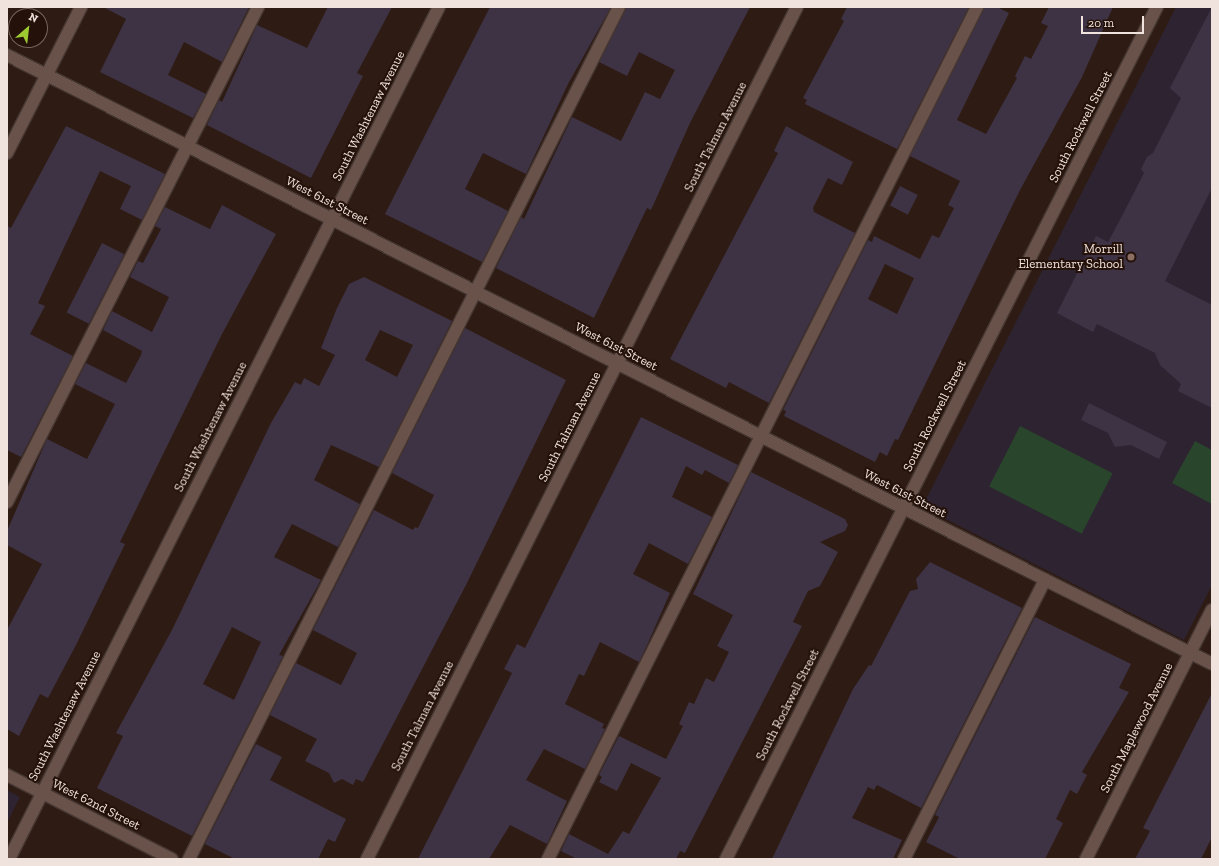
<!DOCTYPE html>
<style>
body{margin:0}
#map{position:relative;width:1219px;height:866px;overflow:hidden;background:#2e1b13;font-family:"Zilla Slab",serif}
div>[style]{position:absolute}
.education>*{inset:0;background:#2e2331}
.green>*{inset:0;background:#29452c;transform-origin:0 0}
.building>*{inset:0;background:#3e3344;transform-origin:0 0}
.roads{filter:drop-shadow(1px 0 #453632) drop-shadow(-1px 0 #453632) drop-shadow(0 1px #453632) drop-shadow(0 -1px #453632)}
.minor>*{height:12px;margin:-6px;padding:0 6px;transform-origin:6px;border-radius:6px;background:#685249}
.dots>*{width:11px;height:11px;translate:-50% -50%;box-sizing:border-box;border:2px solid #24120a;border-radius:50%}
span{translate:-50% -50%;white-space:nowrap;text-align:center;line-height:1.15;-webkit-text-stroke:4px #24120a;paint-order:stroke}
.street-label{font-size:13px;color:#f0e2dc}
.poi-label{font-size:13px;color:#f0e2dc}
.right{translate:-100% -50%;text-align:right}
.frame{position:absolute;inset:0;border:8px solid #f0e2dc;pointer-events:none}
.north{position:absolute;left:8px;top:8px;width:40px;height:40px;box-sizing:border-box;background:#24120a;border:1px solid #76655e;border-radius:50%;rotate:28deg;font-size:11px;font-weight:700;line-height:16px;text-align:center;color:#f0e2dc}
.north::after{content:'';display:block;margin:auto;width:14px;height:18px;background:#9dca31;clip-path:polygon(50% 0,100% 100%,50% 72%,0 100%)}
.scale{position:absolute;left:1081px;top:16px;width:63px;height:18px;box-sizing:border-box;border:2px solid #f0e2dc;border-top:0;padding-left:5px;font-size:12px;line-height:14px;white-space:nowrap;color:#f0e2dc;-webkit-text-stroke:3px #24120a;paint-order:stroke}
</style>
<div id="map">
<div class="education">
<i style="clip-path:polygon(1176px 7px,1212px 7px,1212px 585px,1184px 640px,922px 507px)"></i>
<i style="clip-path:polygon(7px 790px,20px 797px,7px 823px)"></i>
</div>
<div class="green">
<i style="left:1020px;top:426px;width:104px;height:68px;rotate:27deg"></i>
<i style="clip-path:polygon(1195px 441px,1212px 450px,1212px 504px,1172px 483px)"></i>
</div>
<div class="building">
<i style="clip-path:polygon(103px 7px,249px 7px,222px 62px,184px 42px,168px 75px,206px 94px,193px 118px,100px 72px,126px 19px)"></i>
<i style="clip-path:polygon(328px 7px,392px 7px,357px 73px,363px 76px,311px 178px,207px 125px,219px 100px,222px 102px,257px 25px,307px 48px)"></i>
<i style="clip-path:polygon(490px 7px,611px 7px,568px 84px,526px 174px,483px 153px,465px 189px,508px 211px,482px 262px,385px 214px)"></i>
<i style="clip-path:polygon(626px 7px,750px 7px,690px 123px,651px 210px,647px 208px,594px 318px,496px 268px,521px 217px,524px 219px,572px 117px,621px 141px,645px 92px,660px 99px,675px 70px,639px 52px,627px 76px,599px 62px)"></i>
<i style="clip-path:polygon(847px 7px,969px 7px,897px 149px,805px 104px,807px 100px,803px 98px,844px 21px,841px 19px)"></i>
<i style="clip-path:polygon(evenodd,984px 7px,997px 7px,1009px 13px,957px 120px,986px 134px,1017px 78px,1015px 76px,1025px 56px,1031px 59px,1048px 26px,1041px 23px,1049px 7px,1113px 7px,1082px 77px,1020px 190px,898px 440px,895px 439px,887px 456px,880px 452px,875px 462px,784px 416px,786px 411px,783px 410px,868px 240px,872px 242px,874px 236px,920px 259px,932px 235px,939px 238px,954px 208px,948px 205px,960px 181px,910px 156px,984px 7px,885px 264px,914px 278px,897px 314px,868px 299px,885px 264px)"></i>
<i style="clip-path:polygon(1212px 7px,1212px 188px,1165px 281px,1212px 305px,1212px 408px,1178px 391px,1181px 384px,1160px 365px,1155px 353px,1097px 324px,1093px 332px,1057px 313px,1096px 236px,1108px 242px,1122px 216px,1144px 173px,1141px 169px,1147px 157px,1153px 153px,1181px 98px,1170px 88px)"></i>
<i style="clip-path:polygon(66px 126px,165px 174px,142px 220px,120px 209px,131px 186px,100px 171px,38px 303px,45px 306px,30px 334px,73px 356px,21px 457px,7px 450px,7px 226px,11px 228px)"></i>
<i style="clip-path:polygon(786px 126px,853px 162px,842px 185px,828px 178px,813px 208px,814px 212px,855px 233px,769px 403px,729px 382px,726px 388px,670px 359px,778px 153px,774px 151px)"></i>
<i style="left:900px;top:186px;width:20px;height:22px;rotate:27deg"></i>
<i style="clip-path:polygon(222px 205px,276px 234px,222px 334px,120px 542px,125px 544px,76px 645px,48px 698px,40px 694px,19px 736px,7px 729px,7px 630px,42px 564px,7px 545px,7px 531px,47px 439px,87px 459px,115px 404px,75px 384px,86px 363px,126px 383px,141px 355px,142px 351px,103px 330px,112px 311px,152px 332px,169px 297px,130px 277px,138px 261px,143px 263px,161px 229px,155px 226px,165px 207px,210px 229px)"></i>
<i style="left:102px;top:243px;width:25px;height:78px;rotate:27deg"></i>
<i style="clip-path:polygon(evenodd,364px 277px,452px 321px,379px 467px,331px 445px,314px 480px,360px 504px,338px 547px,292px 524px,274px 557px,321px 580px,279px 655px,283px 656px,192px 836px,97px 788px,123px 736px,116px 733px,173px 628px,271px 423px,295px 382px,301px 385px,304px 378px,319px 386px,335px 355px,321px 348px,337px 308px,349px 284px,364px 277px,380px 330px,413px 345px,397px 377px,365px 360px,380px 330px,364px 277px,232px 627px,261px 642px,234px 700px,203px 684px,232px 627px)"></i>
<i style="clip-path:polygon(465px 328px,566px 380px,466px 585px,363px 782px,356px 779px,353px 785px,342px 779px,334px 783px,329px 773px,305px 761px,317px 739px,270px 715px,296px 663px,341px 685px,357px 653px,313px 630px,374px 510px,413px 530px,415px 527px,418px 528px,434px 495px,392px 473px)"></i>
<i style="clip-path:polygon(1089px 403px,1167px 442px,1159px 459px,1131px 445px,1115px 447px,1108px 433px,1081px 420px)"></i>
<i style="clip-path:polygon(641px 417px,738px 465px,729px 483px,705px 470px,702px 475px,686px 466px,672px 497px,712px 517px,688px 564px,649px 543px,633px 574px,670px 593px,648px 643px,639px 662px,600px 642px,584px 676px,579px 674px,565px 704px,604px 724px,602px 728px,605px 729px,585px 769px,544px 749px,526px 780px,567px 801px,547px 844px,510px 825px,489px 859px,418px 859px,512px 673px,504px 669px,517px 644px,525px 648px)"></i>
<i style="clip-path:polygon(751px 472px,845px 519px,848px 525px,845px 531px,820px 542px,838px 552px,820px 586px,808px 591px,793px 622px,802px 626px,685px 853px,680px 851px,676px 859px,577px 859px,561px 851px,569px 834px,608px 854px,623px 831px,629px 834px,661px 778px,631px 763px,617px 791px,599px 782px,602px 777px,599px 775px,619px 736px,666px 759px,683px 726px,679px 724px,689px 702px,694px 704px,706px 678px,714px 682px,729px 652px,717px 646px,733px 615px,693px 594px)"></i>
<i style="clip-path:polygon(930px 562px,1022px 608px,921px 808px,877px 785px,874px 790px,868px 787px,852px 818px,902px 840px,893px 859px,772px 859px,853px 689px,869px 665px,871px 666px,910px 591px,918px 589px,916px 579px)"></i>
<i style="clip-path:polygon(1035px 617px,1131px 664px,1119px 688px,1129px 692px,1082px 772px,1087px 775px,1077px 794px,1070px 790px,1056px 819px,1063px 823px,1045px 859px,960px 859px,926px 842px,939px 817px,935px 815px)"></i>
<i style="clip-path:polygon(1212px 693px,1212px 837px,1201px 859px,1135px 859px,1150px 831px,1143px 828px)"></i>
<i style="clip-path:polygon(256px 744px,282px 757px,270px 780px,346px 819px,335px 842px,328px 839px,318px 859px,235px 859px,205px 844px)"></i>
</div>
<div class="roads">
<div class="minor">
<i style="left:7px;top:55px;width:1350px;rotate:26.81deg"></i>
<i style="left:7px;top:153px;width:164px;rotate:-63.1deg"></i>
<i style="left:7px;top:502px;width:555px;rotate:-63.11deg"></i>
<i style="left:7px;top:775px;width:185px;rotate:27deg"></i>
<i style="left:9px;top:859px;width:954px;rotate:-63.22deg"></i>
<i style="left:189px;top:859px;width:954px;rotate:-63.22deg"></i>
<i style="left:367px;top:859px;width:954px;rotate:-63.22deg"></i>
<i style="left:548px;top:859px;width:954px;rotate:-63.27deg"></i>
<i style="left:726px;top:859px;width:955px;rotate:-63.17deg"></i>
<i style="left:904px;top:859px;width:313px;rotate:-63.2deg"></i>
<i style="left:1086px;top:859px;width:279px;rotate:-63.2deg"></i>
</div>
</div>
<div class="dots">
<i style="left:1131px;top:257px;background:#8d6e63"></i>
</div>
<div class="street-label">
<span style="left:369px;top:116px;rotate:-63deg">South Washtenaw Avenue</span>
<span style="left:1081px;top:127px;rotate:-63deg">South Rockwell Street</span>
<span style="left:716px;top:137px;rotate:-63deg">South Talman Avenue</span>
<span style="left:327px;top:201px;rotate:27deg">West 61st Street</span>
<span style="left:616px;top:347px;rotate:27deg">West 61st Street</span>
<span style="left:935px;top:416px;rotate:-63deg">South Rockwell Street</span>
<span style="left:211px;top:427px;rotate:-63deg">South Washtenaw Avenue</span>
<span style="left:570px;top:427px;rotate:-63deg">South Talman Avenue</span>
<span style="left:905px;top:494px;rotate:27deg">West 61st Street</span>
<span style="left:788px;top:705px;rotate:-63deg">South Rockwell Street</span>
<span style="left:65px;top:716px;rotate:-63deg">South Washtenaw Avenue</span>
<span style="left:423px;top:716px;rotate:-63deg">South Talman Avenue</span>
<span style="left:1137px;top:728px;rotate:-63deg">South Maplewood Avenue</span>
<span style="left:96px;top:805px;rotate:27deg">West 62nd Street</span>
</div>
<div class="poi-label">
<span class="right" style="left:1123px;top:257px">Morrill<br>Elementary School</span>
</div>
<div class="frame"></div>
<div class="north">N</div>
<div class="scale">20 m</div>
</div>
